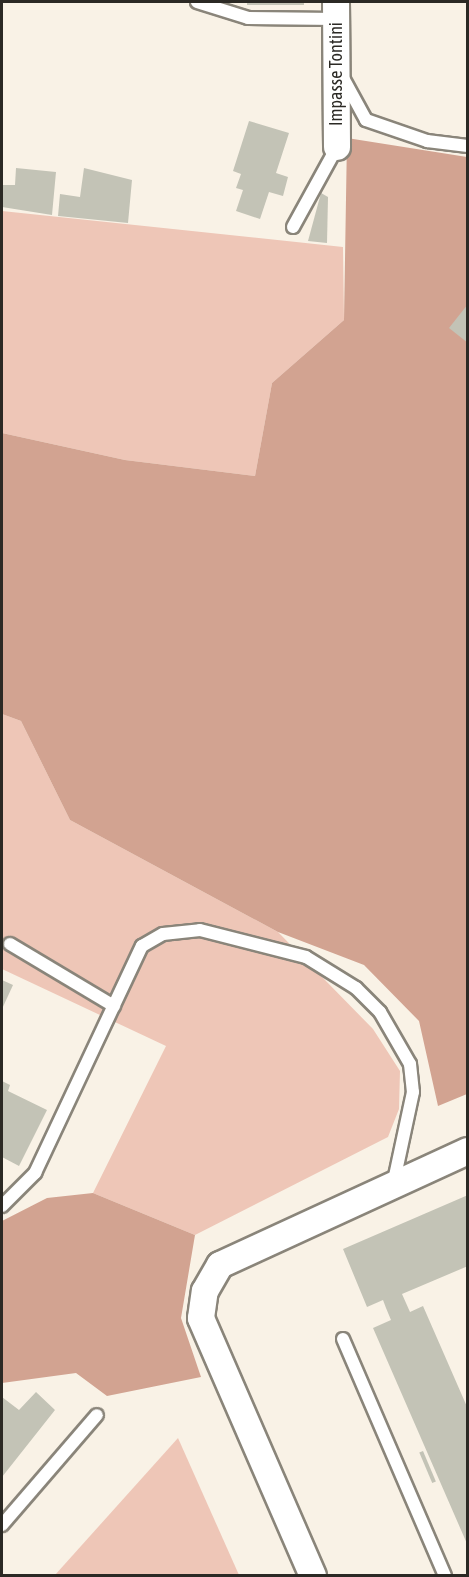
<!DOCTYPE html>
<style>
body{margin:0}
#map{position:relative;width:469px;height:1577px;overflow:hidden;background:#f9f2e6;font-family:"Asap Condensed",sans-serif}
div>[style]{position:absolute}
.green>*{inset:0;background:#eec6b7}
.forest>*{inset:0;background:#d2a391}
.building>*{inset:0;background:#c3c3b6;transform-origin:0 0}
.roads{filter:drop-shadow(2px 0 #8a857a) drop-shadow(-2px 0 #8a857a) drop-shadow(0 2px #8a857a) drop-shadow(0 -2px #8a857a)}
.lane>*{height:12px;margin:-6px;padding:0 6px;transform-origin:6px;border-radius:6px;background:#fff}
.street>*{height:26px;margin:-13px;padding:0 13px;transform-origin:13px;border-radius:13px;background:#fff}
span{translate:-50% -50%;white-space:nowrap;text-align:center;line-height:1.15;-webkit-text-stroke:4.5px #fff;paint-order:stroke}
.street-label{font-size:18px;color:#2b2924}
.frame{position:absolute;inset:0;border:3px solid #2b2924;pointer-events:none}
</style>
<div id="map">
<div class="green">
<i style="clip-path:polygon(2px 211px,343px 247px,344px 320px,272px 383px,255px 476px,125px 460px,2px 433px)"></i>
<i style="clip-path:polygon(2px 714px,21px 721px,70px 820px,278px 932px,373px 1029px,400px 1071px,399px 1109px,388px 1137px,195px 1235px,93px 1193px,166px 1046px,2px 969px)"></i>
<i style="clip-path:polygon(178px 1438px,239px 1575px,55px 1575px)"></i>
</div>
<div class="forest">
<i style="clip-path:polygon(347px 138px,467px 157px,467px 1094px,438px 1106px,419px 1021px,364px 965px,278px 932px,70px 820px,21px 721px,2px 714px,2px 433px,125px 460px,255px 476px,272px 383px,344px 320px)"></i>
<i style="clip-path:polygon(93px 1193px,195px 1235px,181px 1318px,201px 1377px,107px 1396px,76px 1373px,2px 1383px,2px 1221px,47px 1198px)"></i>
</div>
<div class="building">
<i style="left:247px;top:2px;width:57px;height:3px"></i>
<i style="clip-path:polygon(249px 121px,289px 133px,276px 173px,288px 177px,283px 196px,269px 192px,260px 219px,236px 211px,243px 190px,236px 188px,241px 174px,233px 171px)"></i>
<i style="clip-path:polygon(16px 168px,56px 172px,52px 215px,2px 207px,2px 185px,15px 185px)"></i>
<i style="clip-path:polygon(84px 168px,132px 180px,128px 223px,58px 216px,60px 194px,80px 197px)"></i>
<i style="clip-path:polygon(321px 193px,328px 197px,327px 243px,308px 241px)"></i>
<i style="clip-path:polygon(468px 304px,468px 343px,449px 328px)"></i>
<i style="clip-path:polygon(2px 980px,13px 985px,2px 1009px)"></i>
<i style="clip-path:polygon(2px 1081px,10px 1085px,8px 1091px,47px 1110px,19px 1166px,2px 1157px)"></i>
<i style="clip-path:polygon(468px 1195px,468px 1266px,402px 1294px,410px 1312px,423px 1306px,468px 1409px,468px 1546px,373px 1328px,391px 1320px,386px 1308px,383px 1300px,367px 1307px,343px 1249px)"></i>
<i style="clip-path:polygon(36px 1392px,55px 1410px,2px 1477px,2px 1397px,19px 1410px)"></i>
<i style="left:423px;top:1451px;width:33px;height:4px;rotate:67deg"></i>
</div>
<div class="roads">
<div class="lane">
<i style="left:197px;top:2px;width:53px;rotate:17.4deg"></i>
<i style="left:248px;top:18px;width:88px;rotate:0.7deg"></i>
<i style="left:342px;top:76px;width:50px;rotate:61.4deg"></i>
<i style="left:366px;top:120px;width:65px;rotate:19deg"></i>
<i style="left:427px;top:141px;width:41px;rotate:7deg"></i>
<i style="left:293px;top:227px;width:91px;rotate:-61.2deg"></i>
<i style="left:10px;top:944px;width:121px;rotate:30.8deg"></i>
<i style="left:2px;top:1206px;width:47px;rotate:-45deg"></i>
<i style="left:35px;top:1173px;width:251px;rotate:-64.8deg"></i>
<i style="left:142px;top:946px;width:24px;rotate:-30deg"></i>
<i style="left:163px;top:934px;width:37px;rotate:-6deg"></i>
<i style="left:200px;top:930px;width:109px;rotate:14.3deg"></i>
<i style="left:306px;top:957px;width:59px;rotate:31.8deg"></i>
<i style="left:356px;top:988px;width:34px;rotate:45deg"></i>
<i style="left:380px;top:1012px;width:60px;rotate:60deg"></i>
<i style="left:410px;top:1064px;width:28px;rotate:84deg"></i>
<i style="left:413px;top:1092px;width:91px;rotate:102.1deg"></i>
<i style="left:343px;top:1339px;width:258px;rotate:66.7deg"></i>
<i style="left:2px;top:1525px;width:145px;rotate:-49.2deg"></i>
</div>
<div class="street">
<i style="left:336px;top:2px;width:145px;rotate:89.6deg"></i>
<i style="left:313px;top:1576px;width:281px;rotate:-113.5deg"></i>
<i style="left:201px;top:1318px;width:27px;rotate:-82deg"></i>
<i style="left:205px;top:1291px;width:30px;rotate:-60deg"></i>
<i style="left:220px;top:1265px;width:273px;rotate:-24.7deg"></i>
</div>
</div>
<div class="street-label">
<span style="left:336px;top:74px;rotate:-90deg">Impasse Tontini</span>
</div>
<div class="frame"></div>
</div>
